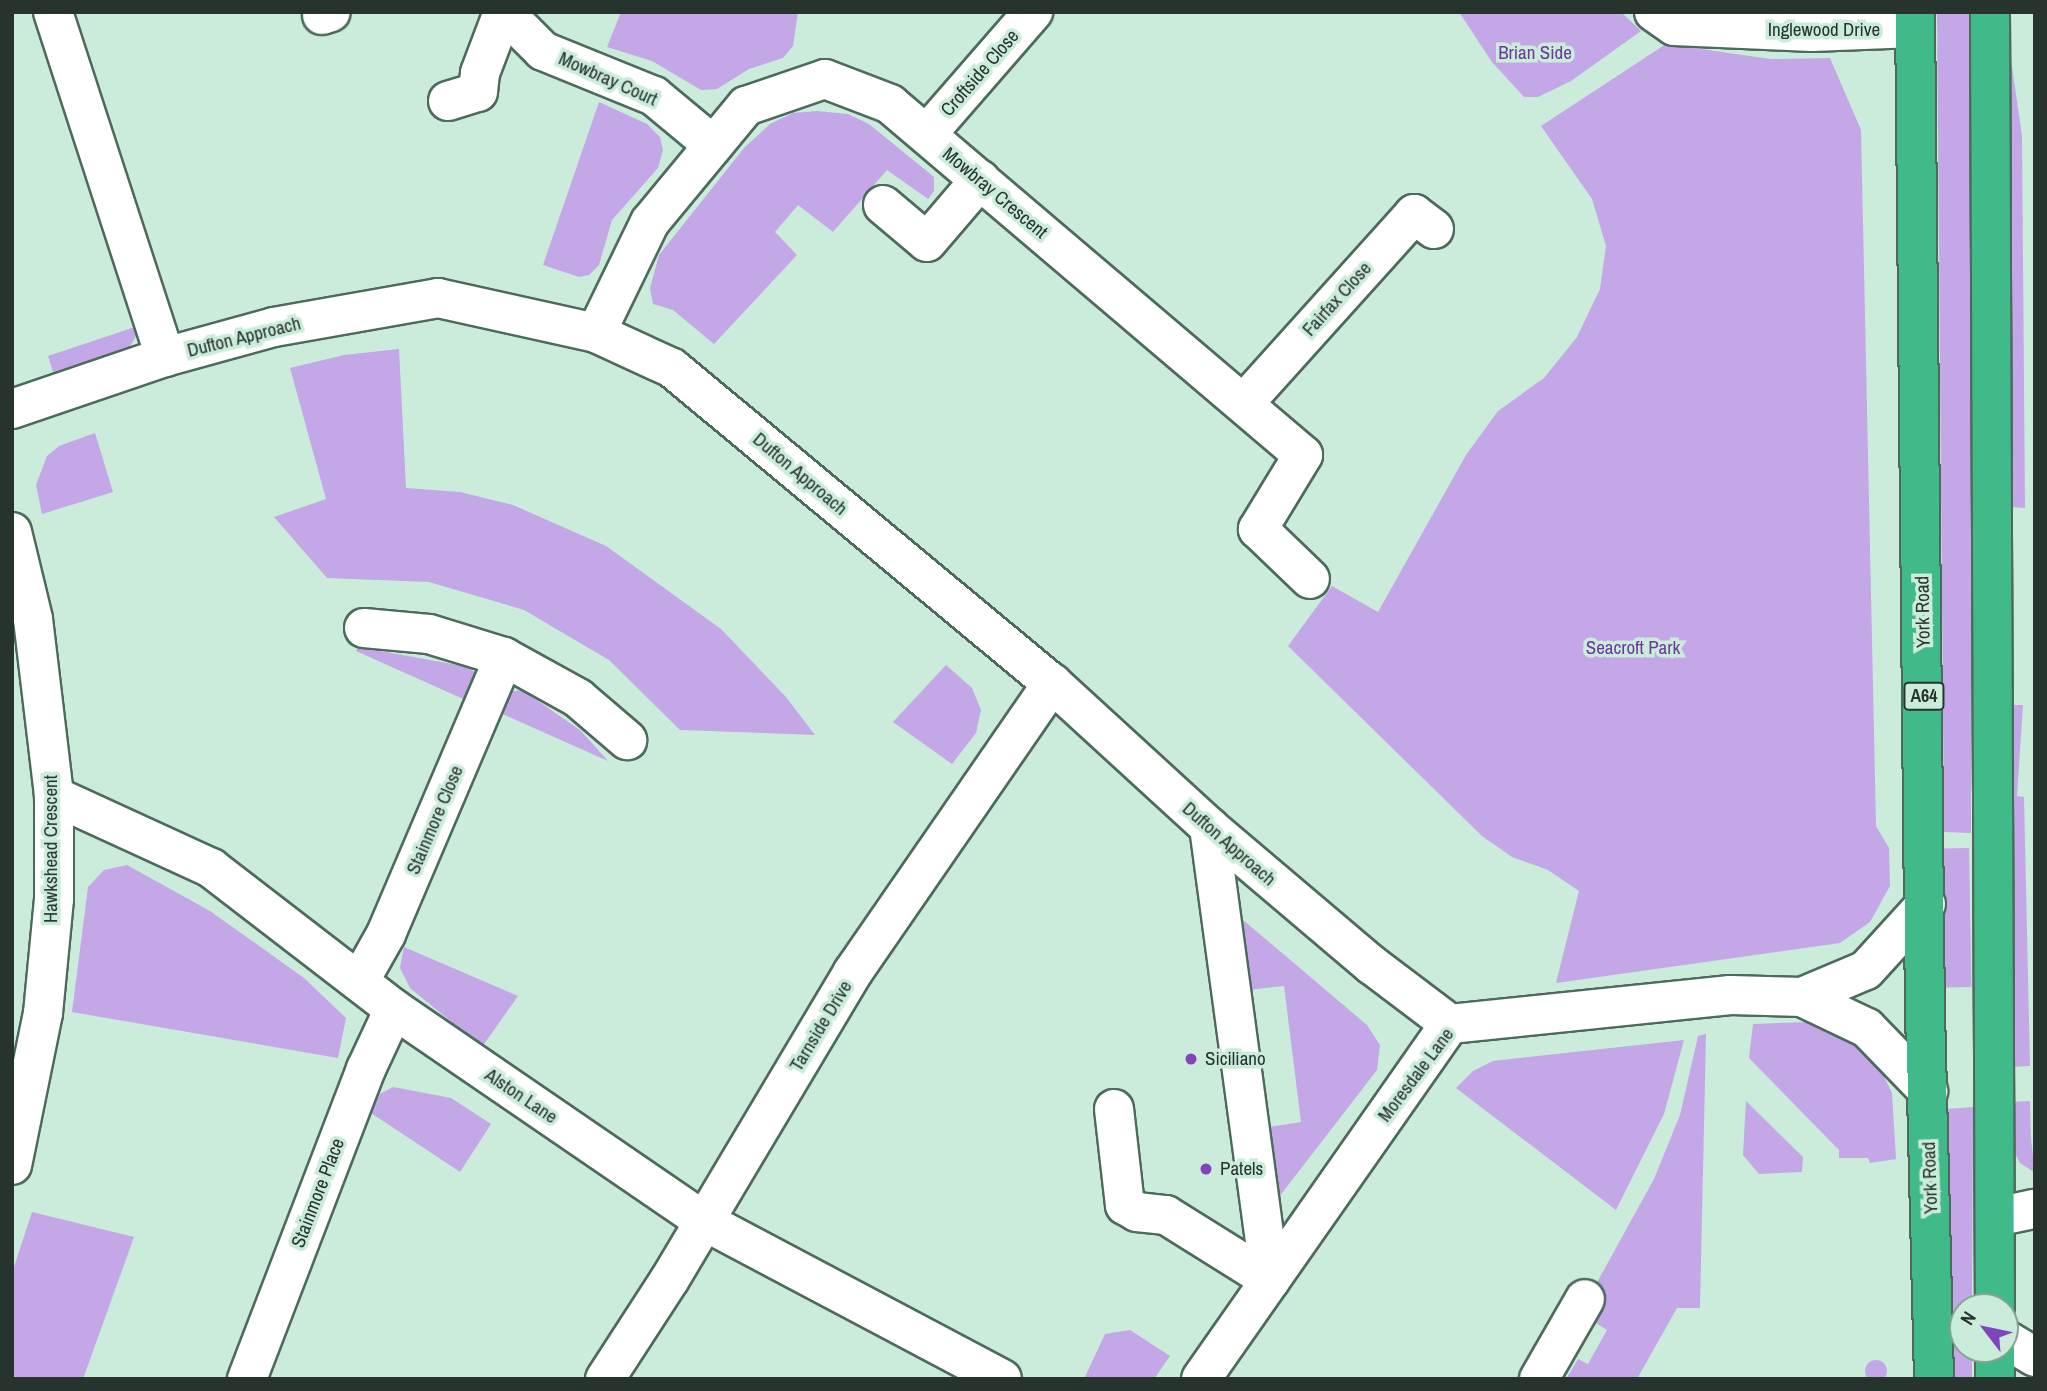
<!DOCTYPE html>
<style>
body{margin:0}
#map{position:relative;width:2047px;height:1391px;overflow:hidden;background:#cbecdb;font-family:"Archivo Narrow",sans-serif}
div>[style]{position:absolute}
.green>*{inset:0;background:#c3a7e7;transform-origin:0 0}
.round{border-radius:50%}
.roads{filter:drop-shadow(2px 0 #4d6a5c) drop-shadow(-2px 0 #4d6a5c) drop-shadow(0 2px #4d6a5c) drop-shadow(0 -2px #4d6a5c)}
.minor>*{height:38px;margin:-19px;padding:0 19px;transform-origin:19px;border-radius:19px;background:#fff}
.highway>*{height:38px;margin:-19px;padding:0 19px;transform-origin:19px;border-radius:19px;background:#41ba8a}
.dots>*{width:19px;height:19px;translate:-50% -50%;box-sizing:border-box;border:4px solid #cbecdb;border-radius:50%}
span{translate:-50% -50%;white-space:nowrap;text-align:center;line-height:1.15;-webkit-text-stroke:7px #cbecdb;paint-order:stroke}
.shield-label span{padding:2px 5px;background:#cbecdb;border:2px solid;border-radius:5px;-webkit-text-stroke-width:0}
.shield-label{font-size:18px;color:#27342e;font-weight:700}
.street-label{font-size:19px;color:#27342e}
.park-label{font-size:19px;color:#6a3999}
.poi-label{font-size:19px;color:#27342e}
.left{translate:0 -50%;text-align:left}
.frame{position:absolute;inset:0;border:14px solid #27342e;pointer-events:none}
.north{position:absolute;left:1949px;top:1293px;width:70px;height:70px;box-sizing:border-box;background:#cbecdb;border:2px solid #89a296;border-radius:50%;rotate:302deg;font-size:19px;font-weight:700;line-height:28px;text-align:center;color:#27342e}
.north::after{content:'';display:block;margin:auto;width:24px;height:32px;background:#8045bb;clip-path:polygon(50% 0,100% 100%,50% 72%,0 100%)}
</style>
<div id="map">
<div class="green">
<i style="clip-path:polygon(621px 12px,798px 12px,793px 46px,783px 58px,749px 69px,717px 89px,701px 90px,652px 61px,607px 47px)"></i>
<i style="clip-path:polygon(1459px 12px,1621px 12px,1641px 31px,1571px 81px,1538px 97px,1524px 97px,1492px 62px)"></i>
<i style="clip-path:polygon(1937px 12px,1971px 12px,1971px 833px,1944px 832px)"></i>
<i style="clip-path:polygon(1666px 44px,1771px 59px,1830px 58px,1861px 130px,1876px 826px,1889px 848px,1890px 886px,1870px 922px,1840px 943px,1556px 983px,1579px 891px,1548px 870px,1512px 857px,1482px 836px,1288px 646px,1332px 586px,1378px 612px,1466px 455px,1498px 411px,1544px 378px,1577px 337px,1600px 289px,1606px 246px,1592px 199px,1541px 126px)"></i>
<i style="clip-path:polygon(2006px 59px,2011px 59px,2022px 136px,2025px 508px,2013px 507px)"></i>
<i style="clip-path:polygon(599px 102px,647px 124px,660px 137px,663px 150px,658px 168px,612px 220px,599px 265px,589px 275px,579px 277px,543px 265px)"></i>
<i style="clip-path:polygon(817px 111px,848px 114px,869px 124px,934px 177px,934px 191px,928px 199px,887px 170px,833px 232px,798px 205px,775px 232px,797px 255px,714px 344px,673px 310px,653px 304px,650px 288px,659px 255px,744px 148px,770px 124px,793px 113px)"></i>
<i style="clip-path:polygon(135px 327px,137px 334px,129px 348px,53px 372px,48px 356px)"></i>
<i style="clip-path:polygon(399px 349px,406px 488px,460px 492px,513px 505px,606px 546px,721px 629px,786px 697px,815px 735px,680px 730px,609px 660px,524px 610px,429px 582px,327px 578px,274px 517px,326px 499px,290px 368px,344px 355px)"></i>
<i style="clip-path:polygon(95px 433px,113px 492px,42px 514px,36px 485px,47px 456px,59px 446px)"></i>
<i style="clip-path:polygon(358px 647px,469px 667px,477px 675px,470px 702px,356px 651px)"></i>
<i style="clip-path:polygon(946px 665px,972px 688px,981px 710px,976px 733px,952px 764px,893px 722px)"></i>
<i style="clip-path:polygon(522px 690px,580px 730px,608px 761px,498px 712px,508px 692px)"></i>
<i style="clip-path:polygon(2011px 705px,2023px 705px,2017px 796px,2024px 797px,2030px 1066px,2008px 1067px)"></i>
<i style="left:1969px;top:848px;width:139px;height:26px;rotate:89deg"></i>
<i style="clip-path:polygon(127px 865px,210px 911px,304px 978px,346px 1018px,338px 1058px,72px 1012px,88px 887px,104px 870px)"></i>
<i style="clip-path:polygon(1243px 920px,1367px 1025px,1380px 1045px,1377px 1070px,1272px 1206px,1261px 1128px,1301px 1122px,1284px 986px,1240px 991px)"></i>
<i style="clip-path:polygon(404px 947px,518px 996px,482px 1047px,410px 988px,400px 968px)"></i>
<i style="clip-path:polygon(1809px 1022px,1862px 1049px,1879px 1066px,1892px 1093px,1896px 1159px,1870px 1163px,1868px 1158px,1839px 1158px,1839px 1150px,1749px 1058px,1753px 1024px)"></i>
<i style="clip-path:polygon(1706px 1034px,1700px 1308px,1677px 1308px,1637px 1379px,1566px 1379px,1578px 1359px,1588px 1364px,1607px 1330px,1588px 1318px,1604px 1293px,1595px 1286px,1654px 1179px,1680px 1115px,1698px 1036px)"></i>
<i style="clip-path:polygon(1684px 1040px,1664px 1114px,1616px 1210px,1456px 1088px,1473px 1071px,1493px 1061px)"></i>
<i style="clip-path:polygon(393px 1087px,451px 1098px,491px 1124px,460px 1172px,371px 1113px,380px 1094px)"></i>
<i style="clip-path:polygon(1746px 1101px,1803px 1157px,1802px 1172px,1759px 1174px,1743px 1155px)"></i>
<i style="clip-path:polygon(2030px 1101px,2031px 1139px,2035px 1173px,2020px 1163px,2013px 1150px,2011px 1102px)"></i>
<i style="clip-path:polygon(1973px 1107px,1972px 1307px,1963px 1307px,1963px 1349px,1972px 1349px,1972px 1379px,1947px 1379px,1946px 1109px)"></i>
<i style="clip-path:polygon(32px 1212px,134px 1237px,83px 1379px,12px 1379px,12px 1273px)"></i>
<i style="clip-path:polygon(1130px 1330px,1170px 1356px,1154px 1379px,1084px 1379px,1105px 1334px)"></i>
<i class="round" style="left:1865px;top:1360px;width:22px;height:22px"></i>
</div>
<div class="roads">
<div class="minor">
<i style="left:53px;top:12px;width:363px;rotate:72deg"></i>
<i style="left:504px;top:12px;width:55px;rotate:45deg"></i>
<i style="left:543px;top:51px;width:120px;rotate:22.1deg"></i>
<i style="left:654px;top:96px;width:77px;rotate:39.7deg"></i>
<i style="left:1654px;top:12px;width:24px;rotate:35deg"></i>
<i style="left:1674px;top:26px;width:138px;rotate:2.5deg"></i>
<i style="left:1812px;top:32px;width:103px;rotate:-2.2deg"></i>
<i style="left:322px;top:15px;width:9px;rotate:-18deg"></i>
<i style="left:448px;top:101px;width:31px;rotate:-17deg"></i>
<i style="left:478px;top:92px;width:19px;rotate:-84deg"></i>
<i style="left:480px;top:73px;width:65px;rotate:-69.3deg"></i>
<i style="left:927px;top:134px;width:162px;rotate:-49deg"></i>
<i style="left:883px;top:205px;width:57px;rotate:40.1deg"></i>
<i style="left:927px;top:242px;width:82px;rotate:-49.5deg"></i>
<i style="left:596px;top:333px;width:123px;rotate:-64.1deg"></i>
<i style="left:650px;top:222px;width:151px;rotate:-50.4deg"></i>
<i style="left:746px;top:106px;width:83px;rotate:-18.9deg"></i>
<i style="left:825px;top:79px;width:70px;rotate:21deg"></i>
<i style="left:890px;top:104px;width:542px;rotate:40.36deg"></i>
<i style="left:1303px;top:455px;width:87px;rotate:121.3deg"></i>
<i style="left:1258px;top:529px;width:72px;rotate:43.9deg"></i>
<i style="left:1245px;top:402px;width:253px;rotate:-48deg"></i>
<i style="left:1414px;top:214px;width:25px;rotate:37deg"></i>
<i style="left:12px;top:409px;width:162px;rotate:-18.8deg"></i>
<i style="left:165px;top:357px;width:113px;rotate:-15.4deg"></i>
<i style="left:274px;top:327px;width:167px;rotate:-10deg"></i>
<i style="left:438px;top:298px;width:162px;rotate:12.5deg"></i>
<i style="left:596px;top:333px;width:84px;rotate:24.7deg"></i>
<i style="left:672px;top:368px;width:494px;rotate:39.7deg"></i>
<i style="left:1052px;top:683px;width:213px;rotate:42.5deg"></i>
<i style="left:1209px;top:827px;width:214px;rotate:40.3deg"></i>
<i style="left:1372px;top:965px;width:98px;rotate:37.1deg"></i>
<i style="left:12px;top:532px;width:89px;rotate:76.4deg"></i>
<i style="left:33px;top:619px;width:178px;rotate:83.2deg"></i>
<i style="left:54px;top:796px;width:103px;rotate:90deg"></i>
<i style="left:54px;top:899px;width:115px;rotate:95.5deg"></i>
<i style="left:43px;top:1013px;width:155px;rotate:101.5deg"></i>
<i style="left:364px;top:628px;width:65px;rotate:5.3deg"></i>
<i style="left:429px;top:634px;width:78px;rotate:17deg"></i>
<i style="left:504px;top:657px;width:85px;rotate:29deg"></i>
<i style="left:578px;top:698px;width:65px;rotate:40.6deg"></i>
<i style="left:54px;top:796px;width:173px;rotate:24.6deg"></i>
<i style="left:211px;top:868px;width:231px;rotate:37.6deg"></i>
<i style="left:394px;top:1009px;width:376px;rotate:34.4deg"></i>
<i style="left:704px;top:1221px;width:337px;rotate:27.9deg"></i>
<i style="left:1209px;top:827px;width:457px;rotate:82.3deg"></i>
<i style="left:360px;top:980px;width:53px;rotate:-60.5deg"></i>
<i style="left:386px;top:934px;width:301px;rotate:-66.9deg"></i>
<i style="left:1802px;top:997px;width:69px;rotate:-22.9deg"></i>
<i style="left:1866px;top:970px;width:89px;rotate:-47.7deg"></i>
<i style="left:1114px;top:1109px;width:97px;rotate:83.5deg"></i>
<i style="left:1125px;top:1205px;width:14px;rotate:30deg"></i>
<i style="left:1137px;top:1212px;width:29px;rotate:6deg"></i>
<i style="left:1166px;top:1215px;width:123px;rotate:32deg"></i>
<i style="left:1996px;top:1217px;width:40px;rotate:-12deg"></i>
<i style="left:2005px;top:1339px;width:35px;rotate:31deg"></i>
<i style="left:247px;top:1379px;width:332px;rotate:-69deg"></i>
<i style="left:366px;top:1069px;width:66px;rotate:-65deg"></i>
<i style="left:605px;top:1379px;width:119px;rotate:-57deg"></i>
<i style="left:670px;top:1279px;width:357px;rotate:-59.2deg"></i>
<i style="left:853px;top:972px;width:351px;rotate:-55.4deg"></i>
<i style="left:1201px;top:1379px;width:434px;rotate:-55deg"></i>
<i style="left:1450px;top:1024px;width:282px;rotate:-5.9deg"></i>
<i style="left:1731px;top:995px;width:71px;rotate:1.6deg"></i>
<i style="left:1802px;top:997px;width:72px;rotate:25.5deg"></i>
<i style="left:1867px;top:1028px;width:88px;rotate:45.9deg"></i>
<i style="left:1539px;top:1379px;width:92px;rotate:-60.1deg"></i>
</div>
<div class="highway">
<i style="left:1915px;top:12px;width:999px;rotate:89.43deg"></i>
<i style="left:1925px;top:1011px;width:368px;rotate:88.6deg"></i>
<i style="left:1990px;top:12px;width:1295px;rotate:89.78deg"></i>
<i style="left:1995px;top:1379px;width:30px;rotate:-90deg"></i>
</div>
</div>
<div class="dots">
<i style="left:1191px;top:1059px;background:#8045bb"></i>
<i style="left:1206px;top:1169px;background:#8045bb"></i>
</div>
<div class="shield-label">
<span style="left:1924px;top:696px">A64</span>
</div>
<div class="street-label">
<span style="left:1824px;top:30px">Inglewood Drive</span>
<span style="left:980px;top:73px;rotate:-49deg">Croftside Close</span>
<span style="left:608px;top:79px;rotate:24deg">Mowbray Court</span>
<span style="left:995px;top:193px;rotate:40deg">Mowbray Crescent</span>
<span style="left:1337px;top:299px;rotate:-48deg">Fairfax Close</span>
<span style="left:244px;top:337px;rotate:-14deg">Dufton Approach</span>
<span style="left:800px;top:474px;rotate:40deg">Dufton Approach</span>
<span style="left:1923px;top:612px;rotate:-91deg">York Road</span>
<span style="left:435px;top:820px;rotate:-67deg">Stainmore Close</span>
<span style="left:1229px;top:844px;rotate:41deg">Dufton Approach</span>
<span style="left:51px;top:849px;rotate:-90deg">Hawkshead Crescent</span>
<span style="left:821px;top:1026px;rotate:-59deg">Tarnside Drive</span>
<span style="left:1416px;top:1075px;rotate:-53deg">Moresdale Lane</span>
<span style="left:521px;top:1096px;rotate:34deg">Alston Lane</span>
<span style="left:1930px;top:1178px;rotate:-92deg">York Road</span>
<span style="left:318px;top:1193px;rotate:-69deg">Stainmore Place</span>
</div>
<div class="park-label">
<span style="left:1535px;top:53px">Brian Side</span>
<span style="left:1633px;top:648px">Seacroft Park</span>
</div>
<div class="poi-label">
<span class="left" style="left:1205px;top:1059px">Siciliano</span>
<span class="left" style="left:1220px;top:1169px">Patels</span>
</div>
<div class="frame"></div>
<div class="north">N</div>
</div>
